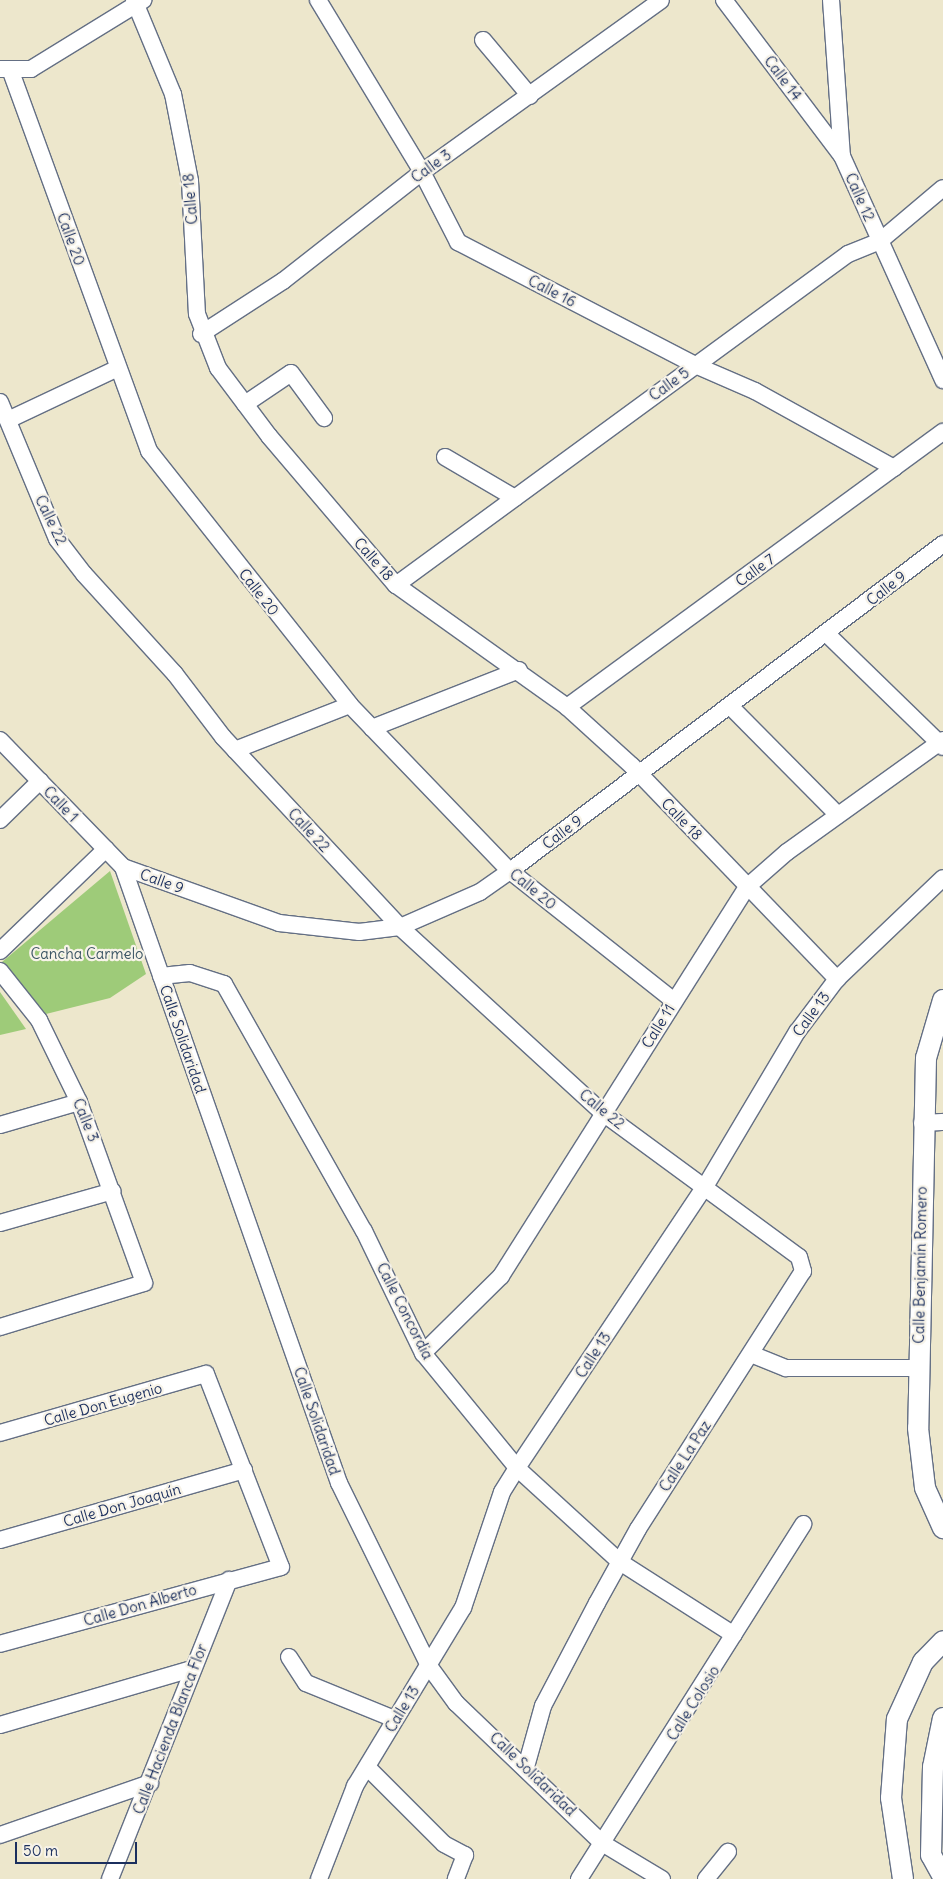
<!DOCTYPE html>
<meta charset="utf-8">
<style>
body{margin:0}
#map{position:relative;width:943px;height:1879px;overflow:hidden;background:#ede7cc;font-family:Delius,sans-serif}
div>[style]{position:absolute}
.green>*{inset:0;background:#9ecb79}
.roads{filter:drop-shadow(1px 0 #646f84) drop-shadow(-1px 0 #646f84) drop-shadow(0 1px #646f84) drop-shadow(0 -1px #646f84)}
.minor>*{height:16px;margin:-8px;padding:0 8px;transform-origin:8px;border-radius:8px;background:#fff}
.tertiary>*{height:20px;margin:-10px;padding:0 10px;transform-origin:10px;border-radius:10px;background:#fff}
span{translate:-50% -50%;white-space:nowrap;text-align:center;line-height:1.15;-webkit-text-stroke:4.5px #f7f3e8;paint-order:stroke}
.street-label{font-size:15px;color:#1b2f5e}
.park-label{font-size:15px;color:#3c5665}
.scale{position:absolute;left:15px;top:1842px;width:122px;height:22px;box-sizing:border-box;border:2px solid #1b2f5e;border-top:0;padding-left:6px;font-size:15px;line-height:18px;white-space:nowrap;color:#1b2f5e;-webkit-text-stroke:4px #f7f3e8;paint-order:stroke}
</style>
<div id="map">
<div class="green">
<i style="clip-path:polygon(110px 871px,146px 974px,110px 998px,46px 1014px,2px 962px)"></i>
<i style="clip-path:polygon(0 992px,26px 1029px,0 1035px)"></i>
</div>
<div class="roads">
<div class="minor">
<i style="left:134px;top:0;width:102px;rotate:67.5deg"></i>
<i style="left:173px;top:94px;width:89px;rotate:78.9deg"></i>
<i style="left:190px;top:181px;width:133px;rotate:87deg"></i>
<i style="left:197px;top:314px;width:58px;rotate:68.7deg"></i>
<i style="left:218px;top:368px;width:85px;rotate:53.1deg"></i>
<i style="left:269px;top:436px;width:196px;rotate:49.6deg"></i>
<i style="left:396px;top:585px;width:210px;rotate:35.5deg"></i>
<i style="left:567px;top:707px;width:88px;rotate:42.2deg"></i>
<i style="left:632px;top:766px;width:296px;rotate:46.1deg"></i>
<i style="left:318px;top:0;width:201px;rotate:58.8deg"></i>
<i style="left:422px;top:172px;width:79px;rotate:62.8deg"></i>
<i style="left:458px;top:242px;width:267px;rotate:27.4deg"></i>
<i style="left:695px;top:365px;width:65px;rotate:23.4deg"></i>
<i style="left:755px;top:391px;width:159px;rotate:29deg"></i>
<i style="left:724px;top:0;width:196px;rotate:52.9deg"></i>
<i style="left:831px;top:0;width:156px;rotate:86deg"></i>
<i style="left:842px;top:156px;width:246px;rotate:65.7deg"></i>
<i style="left:483px;top:40px;width:73px;rotate:50deg"></i>
<i style="left:0;top:69px;width:31px"></i>
<i style="left:31px;top:69px;width:132px;rotate:-31.6deg"></i>
<i style="left:10px;top:69px;width:407px;rotate:70deg"></i>
<i style="left:149px;top:451px;width:324px;rotate:51.6deg"></i>
<i style="left:350px;top:705px;width:231px;rotate:46.1deg"></i>
<i style="left:510px;top:871px;width:209px;rotate:38.4deg"></i>
<i style="left:201px;top:334px;width:98px;rotate:-32.9deg"></i>
<i style="left:283px;top:281px;width:177px;rotate:-38.1deg"></i>
<i style="left:422px;top:172px;width:294px;rotate:-35.7deg"></i>
<i style="left:0;top:402px;width:148px;rotate:67.4deg"></i>
<i style="left:57px;top:539px;width:44px;rotate:52.4deg"></i>
<i style="left:84px;top:574px;width:135px;rotate:47.7deg"></i>
<i style="left:175px;top:674px;width:79px;rotate:52.7deg"></i>
<i style="left:223px;top:737px;width:260px;rotate:47deg"></i>
<i style="left:400px;top:927px;width:275px;rotate:42.5deg"></i>
<i style="left:603px;top:1113px;width:243px;rotate:36.3deg"></i>
<i style="left:799px;top:1257px;width:15px;rotate:74deg"></i>
<i style="left:803px;top:1271px;width:306px;rotate:122.6deg"></i>
<i style="left:638px;top:1529px;width:85px;rotate:119deg"></i>
<i style="left:597px;top:1603px;width:116px;rotate:117.7deg"></i>
<i style="left:543px;top:1706px;width:63px;rotate:105.6deg"></i>
<i style="left:245px;top:404px;width:55px;rotate:-34deg"></i>
<i style="left:291px;top:373px;width:56px;rotate:53.7deg"></i>
<i style="left:8px;top:420px;width:122px;rotate:-25.3deg"></i>
<i style="left:445px;top:457px;width:81px;rotate:30.4deg"></i>
<i style="left:396px;top:585px;width:560px;rotate:-36.22deg"></i>
<i style="left:848px;top:254px;width:35px;rotate:-22deg"></i>
<i style="left:880px;top:241px;width:82px;rotate:-40.1deg"></i>
<i style="left:827px;top:634px;width:162px;rotate:44.2deg"></i>
<i style="left:730px;top:706px;width:153px;rotate:45.3deg"></i>
<i style="left:567px;top:707px;width:466px;rotate:-36.2deg"></i>
<i style="left:372px;top:728px;width:158px;rotate:-21.5deg"></i>
<i style="left:0;top:740px;width:177px;rotate:45.9deg"></i>
<i style="left:123px;top:867px;width:653px;rotate:70.68deg"></i>
<i style="left:339px;top:1483px;width:204px;rotate:63.8deg"></i>
<i style="left:429px;top:1666px;width:46px;rotate:53.9deg"></i>
<i style="left:456px;top:1703px;width:202px;rotate:43.8deg"></i>
<i style="left:602px;top:1843px;width:70px;rotate:31deg"></i>
<i style="left:235px;top:750px;width:123px;rotate:-21.4deg"></i>
<i style="left:0;top:820px;width:56px;rotate:-44.3deg"></i>
<i style="left:123px;top:867px;width:166px;rotate:19.7deg"></i>
<i style="left:279px;top:923px;width:81px;rotate:6.4deg"></i>
<i style="left:359px;top:932px;width:41px;rotate:-7deg"></i>
<i style="left:400px;top:927px;width:87px;rotate:-23.6deg"></i>
<i style="left:480px;top:892px;width:37px;rotate:-35deg"></i>
<i style="left:510px;top:871px;width:543px;rotate:-37.06deg"></i>
<i style="left:0;top:951px;width:147px;rotate:-43.9deg"></i>
<i style="left:0;top:971px;width:63px;rotate:51.5deg"></i>
<i style="left:39px;top:1020px;width:91px;rotate:64deg"></i>
<i style="left:79px;top:1102px;width:192px;rotate:70.2deg"></i>
<i style="left:144px;top:1283px;width:151px;rotate:163deg"></i>
<i style="left:161px;top:976px;width:29px;rotate:-6deg"></i>
<i style="left:190px;top:973px;width:36px;rotate:18deg"></i>
<i style="left:224px;top:984px;width:284px;rotate:60.5deg"></i>
<i style="left:364px;top:1231px;width:136px;rotate:64.2deg"></i>
<i style="left:423px;top:1353px;width:149px;rotate:50.7deg"></i>
<i style="left:517px;top:1468px;width:139px;rotate:42.4deg"></i>
<i style="left:620px;top:1562px;width:135px;rotate:32.6deg"></i>
<i style="left:922px;top:1123px;width:21px;rotate:-3deg"></i>
<i style="left:0;top:1125px;width:82px;rotate:-16.2deg"></i>
<i style="left:0;top:1223px;width:117px;rotate:-15.8deg"></i>
<i style="left:423px;top:1353px;width:110px;rotate:-44.6deg"></i>
<i style="left:501px;top:1276px;width:460px;rotate:-57.7deg"></i>
<i style="left:747px;top:887px;width:53px;rotate:-41.2deg"></i>
<i style="left:787px;top:852px;width:192px;rotate:-35.7deg"></i>
<i style="left:751px;top:1354px;width:38px;rotate:22deg"></i>
<i style="left:786px;top:1368px;width:132px"></i>
<i style="left:0;top:1433px;width:214px;rotate:-16deg"></i>
<i style="left:206px;top:1374px;width:207px;rotate:68.8deg"></i>
<i style="left:281px;top:1567px;width:291px;rotate:164.7deg"></i>
<i style="left:0;top:1540px;width:254px;rotate:-16deg"></i>
<i style="left:289px;top:1657px;width:31px;rotate:57deg"></i>
<i style="left:306px;top:1683px;width:95px;rotate:22.2deg"></i>
<i style="left:0;top:1725px;width:200px;rotate:-16.3deg"></i>
<i style="left:368px;top:1768px;width:107px;rotate:45deg"></i>
<i style="left:444px;top:1844px;width:24px;rotate:28deg"></i>
<i style="left:465px;top:1855px;width:26px;rotate:111deg"></i>
<i style="left:0;top:1835px;width:159px;rotate:-19.1deg"></i>
<i style="left:110px;top:1879px;width:322px;rotate:-68.3deg"></i>
<i style="left:319px;top:1879px;width:100px;rotate:-68.8deg"></i>
<i style="left:355px;top:1786px;width:208px;rotate:-58.8deg"></i>
<i style="left:463px;top:1608px;width:122px;rotate:-71.4deg"></i>
<i style="left:502px;top:1492px;width:28px;rotate:-58deg"></i>
<i style="left:517px;top:1468px;width:340px;rotate:-56.3deg"></i>
<i style="left:706px;top:1185px;width:178px;rotate:-59.3deg"></i>
<i style="left:797px;top:1032px;width:66px;rotate:-53deg"></i>
<i style="left:837px;top:979px;width:146px;rotate:-43.6deg"></i>
<i style="left:579px;top:1879px;width:420px;rotate:-57.7deg"></i>
<i style="left:706px;top:1879px;width:35px;rotate:-51deg"></i>
</div>
<div class="tertiary">
<i style="left:943px;top:1000px;width:60px;rotate:106.3deg"></i>
<i style="left:926px;top:1058px;width:370px;rotate:91.2deg"></i>
<i style="left:918px;top:1428px;width:60px;rotate:83.3deg"></i>
<i style="left:925px;top:1488px;width:44px;rotate:65.8deg"></i>
<i style="left:943px;top:1718px;width:50px;rotate:101.5deg"></i>
<i style="left:933px;top:1767px;width:88px;rotate:91.3deg"></i>
<i style="left:931px;top:1855px;width:25px;rotate:61deg"></i>
<i style="left:903px;top:1879px;width:82px;rotate:-98.4deg"></i>
<i style="left:891px;top:1798px;width:79px;rotate:-85.7deg"></i>
<i style="left:897px;top:1719px;width:63px;rotate:-65.5deg"></i>
<i style="left:923px;top:1662px;width:29px;rotate:-46deg"></i>
</div>
</div>
<div class="street-label">
<span style="left:783px;top:78px;rotate:53deg">Calle 14</span>
<span style="left:431px;top:166px;rotate:-36deg">Calle 3</span>
<span style="left:860px;top:197px;rotate:66deg">Calle 12</span>
<span style="left:190px;top:199px;rotate:-95deg">Calle 18</span>
<span style="left:71px;top:239px;rotate:70deg">Calle 20</span>
<span style="left:552px;top:291px;rotate:27deg">Calle 16</span>
<span style="left:669px;top:384px;rotate:-36deg">Calle 5</span>
<span style="left:51px;top:520px;rotate:64deg">Calle 22</span>
<span style="left:374px;top:559px;rotate:49deg">Calle 18</span>
<span style="left:755px;top:570px;rotate:-36deg">Calle 7</span>
<span style="left:886px;top:588px;rotate:-38deg">Calle 9</span>
<span style="left:259px;top:592px;rotate:52deg">Calle 20</span>
<span style="left:61px;top:804px;rotate:46deg">Calle 1</span>
<span style="left:682px;top:819px;rotate:46deg">Calle 18</span>
<span style="left:309px;top:830px;rotate:47deg">Calle 22</span>
<span style="left:562px;top:832px;rotate:-37deg">Calle 9</span>
<span style="left:162px;top:881px;rotate:20deg">Calle 9</span>
<span style="left:533px;top:889px;rotate:39deg">Calle 20</span>
<span style="left:811px;top:1014px;rotate:-54deg">Calle 13</span>
<span style="left:658px;top:1026px;rotate:-58deg">Calle 11</span>
<span style="left:183px;top:1039px;rotate:71deg">Calle Solidaridad</span>
<span style="left:602px;top:1109px;rotate:39deg">Calle 22</span>
<span style="left:86px;top:1120px;rotate:68deg">Calle 3</span>
<span style="left:920px;top:1265px;rotate:-89deg">Calle Benjamín Romero</span>
<span style="left:405px;top:1311px;rotate:63deg">Calle Concordia</span>
<span style="left:593px;top:1355px;rotate:-57deg">Calle 13</span>
<span style="left:103px;top:1404px;rotate:-16deg">Calle Don Eugenio</span>
<span style="left:317px;top:1421px;rotate:71deg">Calle Solidaridad</span>
<span style="left:685px;top:1456px;rotate:-57deg">Calle La Paz</span>
<span style="left:122px;top:1505px;rotate:-16deg">Calle Don Joaquín</span>
<span style="left:140px;top:1605px;rotate:-16deg">Calle Don Alberto</span>
<span style="left:693px;top:1703px;rotate:-58deg">Calle Colosio</span>
<span style="left:402px;top:1709px;rotate:-59deg">Calle 13</span>
<span style="left:170px;top:1729px;rotate:-69deg">Calle Hacienda Blanca Flor</span>
<span style="left:533px;top:1774px;rotate:44deg">Calle Solidaridad</span>
</div>
<div class="park-label">
<span style="left:87px;top:954px">Cancha Carmelo</span>
</div>
<div class="scale">50 m</div>
</div>
